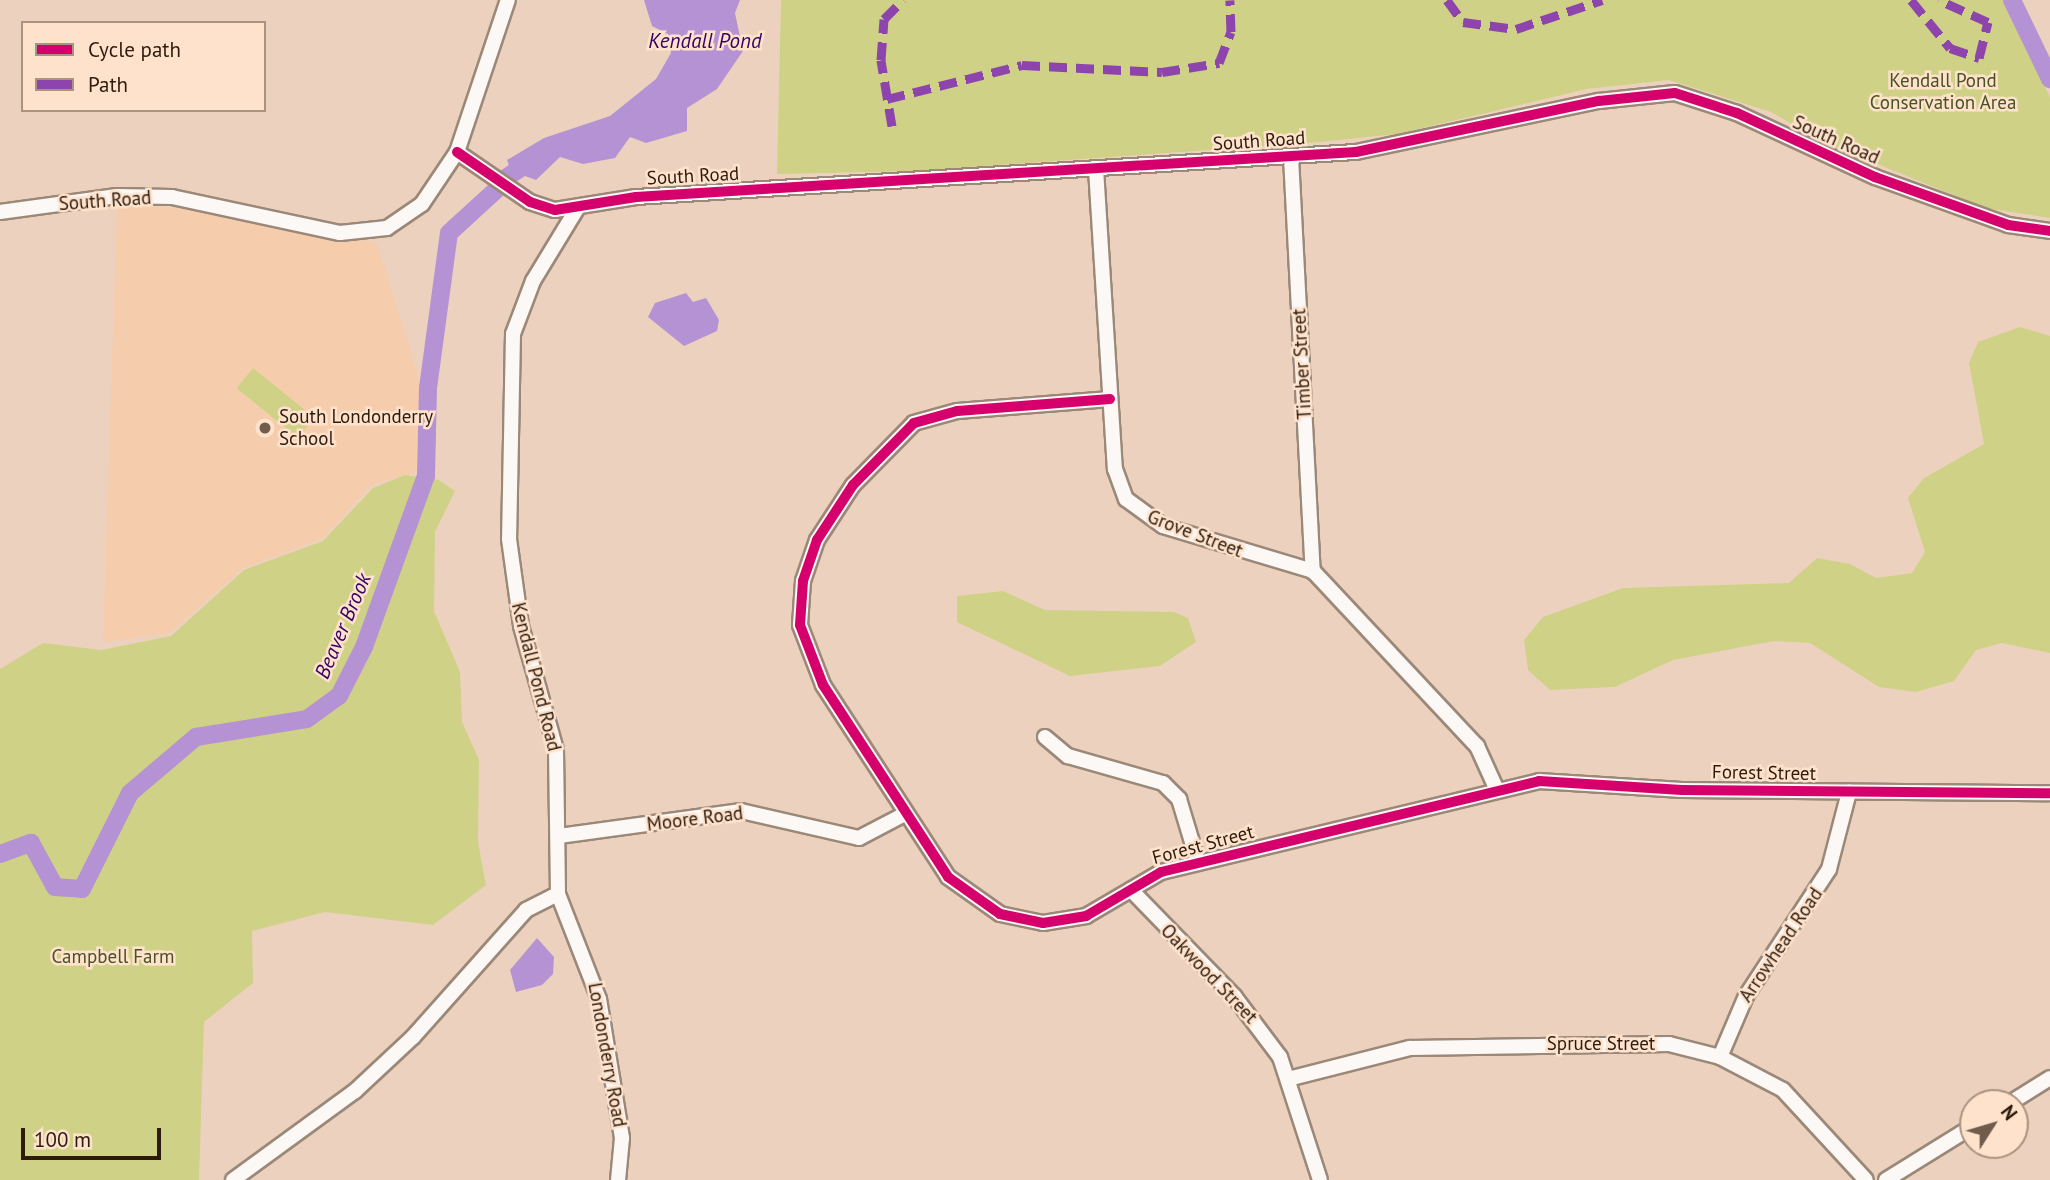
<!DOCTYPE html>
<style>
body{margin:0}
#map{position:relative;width:2050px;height:1180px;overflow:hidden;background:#ecd2be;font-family:"PT Sans",sans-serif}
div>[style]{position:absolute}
.built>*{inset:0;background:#f5ccac}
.green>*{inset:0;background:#cfd286;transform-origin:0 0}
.water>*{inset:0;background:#b592d3}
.river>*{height:18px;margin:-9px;padding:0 9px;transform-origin:9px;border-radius:9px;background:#b592d3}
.roads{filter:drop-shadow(2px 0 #9b8878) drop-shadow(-2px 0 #9b8878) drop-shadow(0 2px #9b8878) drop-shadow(0 -2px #9b8878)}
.minor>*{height:14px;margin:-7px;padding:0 7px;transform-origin:7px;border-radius:7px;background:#fcf8f5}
.quiet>*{height:9px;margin-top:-4.5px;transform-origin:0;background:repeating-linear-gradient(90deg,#8e44ad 0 18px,transparent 0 27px)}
.cycleway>*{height:10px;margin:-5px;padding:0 5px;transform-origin:5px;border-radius:5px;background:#d6006c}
.dots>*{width:19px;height:19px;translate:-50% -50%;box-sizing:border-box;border:4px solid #fee2cc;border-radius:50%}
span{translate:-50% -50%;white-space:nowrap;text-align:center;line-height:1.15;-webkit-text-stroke:5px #fee2cc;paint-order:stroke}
.park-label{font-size:19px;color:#485222}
.street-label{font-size:19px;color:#2d1c0e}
.poi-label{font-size:19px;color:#2d1c0e}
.left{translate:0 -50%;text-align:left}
.water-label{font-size:21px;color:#360463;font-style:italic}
.legend{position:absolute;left:21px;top:21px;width:245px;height:91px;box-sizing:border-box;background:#fee2cc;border:2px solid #aa9380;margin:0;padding:9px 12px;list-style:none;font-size:21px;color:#2d1c0e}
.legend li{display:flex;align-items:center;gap:14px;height:35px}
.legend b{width:35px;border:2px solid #aa9380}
.north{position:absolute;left:1959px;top:1089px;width:70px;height:70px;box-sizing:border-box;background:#fee2cc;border:2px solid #aa9380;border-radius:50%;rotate:53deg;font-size:19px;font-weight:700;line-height:28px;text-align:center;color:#2d1c0e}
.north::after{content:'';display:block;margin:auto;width:24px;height:32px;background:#705c4c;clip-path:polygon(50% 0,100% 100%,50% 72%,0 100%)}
.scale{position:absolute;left:21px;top:1128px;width:140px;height:32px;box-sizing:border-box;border:4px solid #2d1c0e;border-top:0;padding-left:9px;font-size:21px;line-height:24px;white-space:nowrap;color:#2d1c0e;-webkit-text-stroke:5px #fee2cc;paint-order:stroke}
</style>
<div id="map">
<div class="built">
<i style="clip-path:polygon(117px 206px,171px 207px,377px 243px,421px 385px,419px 471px,372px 485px,322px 539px,243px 568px,170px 633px,103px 642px)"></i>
</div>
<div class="green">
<i style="clip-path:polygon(781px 0,2003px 0,2050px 97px,2050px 218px,1986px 208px,1825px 143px,1771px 112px,1669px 80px,1587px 89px,1397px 134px,1320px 142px,914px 171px,777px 174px)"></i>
<i style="clip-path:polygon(2020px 327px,2050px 336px,2050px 653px,2002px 643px,1976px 650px,1954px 681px,1916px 692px,1879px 687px,1810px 643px,1774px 641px,1673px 660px,1615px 687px,1550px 690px,1528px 670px,1524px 640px,1543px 617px,1623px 588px,1789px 583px,1817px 558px,1850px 564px,1876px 578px,1912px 573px,1925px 552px,1908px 498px,1924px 478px,1984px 444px,1969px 363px,1978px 342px)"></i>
<i style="left:253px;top:368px;width:79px;height:26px;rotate:39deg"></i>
<i style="clip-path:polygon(405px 475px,439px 480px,455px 491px,435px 532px,434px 611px,460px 672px,462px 722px,479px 760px,478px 842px,486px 885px,433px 925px,325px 912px,252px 931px,253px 983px,204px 1022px,199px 1180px,0 1180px,0 669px,43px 643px,101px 650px,171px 636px,244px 570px,323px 541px,373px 488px)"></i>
<i style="clip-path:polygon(1003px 591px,1045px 610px,1174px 612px,1188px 618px,1196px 642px,1160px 666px,1070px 676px,957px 622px,957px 596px)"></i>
</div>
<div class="water">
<i style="clip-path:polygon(644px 0,740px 0,735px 13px,743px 51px,717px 89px,687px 108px,687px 131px,646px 143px,630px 137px,615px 158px,583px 164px,560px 157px,536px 180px,511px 171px,507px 160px,544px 138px,610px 116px,656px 79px,671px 53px,668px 34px,652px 26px)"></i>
<i style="clip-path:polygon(686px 293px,693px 302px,706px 298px,719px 320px,717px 331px,684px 346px,648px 317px,655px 303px)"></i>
<i style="clip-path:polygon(537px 938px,554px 957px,553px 974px,542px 985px,516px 992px,510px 970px)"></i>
</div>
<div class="river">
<i style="left:2012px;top:0;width:88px;rotate:64.3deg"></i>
<i style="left:507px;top:177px;width:30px;rotate:-33deg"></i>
<i style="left:0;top:854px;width:33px;rotate:-20deg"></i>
<i style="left:31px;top:843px;width:50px;rotate:61.4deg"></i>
<i style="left:55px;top:887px;width:27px;rotate:4deg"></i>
<i style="left:82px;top:889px;width:107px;rotate:-63.4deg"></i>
<i style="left:130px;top:793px;width:87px;rotate:-40.3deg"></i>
<i style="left:196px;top:737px;width:112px;rotate:-9.2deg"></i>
<i style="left:307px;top:719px;width:39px;rotate:-36deg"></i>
<i style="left:339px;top:696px;width:55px;rotate:-63deg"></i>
<i style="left:364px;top:647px;width:182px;rotate:-70.1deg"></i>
<i style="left:426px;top:476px;width:88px;rotate:-88.7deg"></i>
<i style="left:428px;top:388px;width:156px;rotate:-82.3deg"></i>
<i style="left:449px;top:233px;width:64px;rotate:-42.5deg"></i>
</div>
<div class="roads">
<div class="minor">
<i style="left:457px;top:152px;width:88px;rotate:34.4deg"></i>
<i style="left:530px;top:202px;width:26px;rotate:18deg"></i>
<i style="left:555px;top:210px;width:82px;rotate:-9.1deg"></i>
<i style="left:636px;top:197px;width:721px;rotate:-3.58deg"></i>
<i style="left:1356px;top:152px;width:248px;rotate:-11.9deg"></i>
<i style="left:1599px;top:101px;width:76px;rotate:-6deg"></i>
<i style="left:1675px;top:93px;width:65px;rotate:17.9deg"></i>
<i style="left:1737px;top:113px;width:152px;rotate:24.9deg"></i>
<i style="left:1875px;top:177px;width:141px;rotate:19.8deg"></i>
<i style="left:2008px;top:225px;width:42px;rotate:8.1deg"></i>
<i style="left:1291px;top:157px;width:415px;rotate:87deg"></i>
<i style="left:1096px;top:169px;width:301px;rotate:86.4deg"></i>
<i style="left:1115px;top:469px;width:32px;rotate:70deg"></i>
<i style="left:1126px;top:499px;width:46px;rotate:36.1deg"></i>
<i style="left:1163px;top:526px;width:157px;rotate:16.7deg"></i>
<i style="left:1313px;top:571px;width:240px;rotate:46.9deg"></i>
<i style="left:1477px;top:746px;width:48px;rotate:65.6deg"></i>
<i style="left:578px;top:207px;width:87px;rotate:121.3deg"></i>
<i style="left:533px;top:281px;width:57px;rotate:110.7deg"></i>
<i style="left:513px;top:334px;width:205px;rotate:91.1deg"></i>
<i style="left:509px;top:539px;width:88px;rotate:82.1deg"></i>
<i style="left:521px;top:626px;width:129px;rotate:74.2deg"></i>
<i style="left:556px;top:750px;width:144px;rotate:89.2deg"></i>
<i style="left:558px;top:894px;width:113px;rotate:68.7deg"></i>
<i style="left:599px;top:999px;width:141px;rotate:80.6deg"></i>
<i style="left:622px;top:1138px;width:42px;rotate:95.4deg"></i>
<i style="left:0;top:212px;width:118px;rotate:-7.8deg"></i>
<i style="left:117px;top:196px;width:55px;rotate:1deg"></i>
<i style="left:172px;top:197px;width:172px;rotate:12.1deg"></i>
<i style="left:340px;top:233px;width:47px;rotate:-6.1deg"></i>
<i style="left:387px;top:228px;width:42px;rotate:-34.4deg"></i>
<i style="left:422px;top:204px;width:63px;rotate:-56.1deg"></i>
<i style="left:457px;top:152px;width:160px;rotate:-71.5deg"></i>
<i style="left:1110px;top:399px;width:153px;rotate:175.5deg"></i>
<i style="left:957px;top:411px;width:45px;rotate:164.4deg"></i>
<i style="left:914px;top:423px;width:87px;rotate:134.5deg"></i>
<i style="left:853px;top:485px;width:66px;rotate:123.2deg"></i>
<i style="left:817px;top:540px;width:43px;rotate:108.9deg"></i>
<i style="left:803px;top:581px;width:44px;rotate:93.9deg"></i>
<i style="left:800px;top:625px;width:64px;rotate:69deg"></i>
<i style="left:823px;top:685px;width:229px;rotate:56.9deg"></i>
<i style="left:948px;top:877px;width:64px;rotate:35.4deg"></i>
<i style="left:1000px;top:914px;width:44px;rotate:11.8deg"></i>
<i style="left:1043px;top:923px;width:44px;rotate:-9.2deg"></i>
<i style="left:1086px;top:916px;width:87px;rotate:-30.4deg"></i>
<i style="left:1161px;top:872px;width:389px;rotate:-13.5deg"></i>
<i style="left:1539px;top:781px;width:143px;rotate:3.6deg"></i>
<i style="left:1682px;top:790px;width:368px;rotate:0.5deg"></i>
<i style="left:1045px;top:737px;width:30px;rotate:40deg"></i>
<i style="left:1068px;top:756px;width:99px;rotate:15.9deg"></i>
<i style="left:1163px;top:783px;width:23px;rotate:45deg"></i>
<i style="left:1179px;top:799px;width:66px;rotate:73.2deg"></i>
<i style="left:559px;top:836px;width:184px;rotate:-7.8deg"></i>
<i style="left:741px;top:811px;width:121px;rotate:12.9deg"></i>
<i style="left:859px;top:838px;width:52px;rotate:-27.6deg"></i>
<i style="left:1131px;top:890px;width:148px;rotate:45.8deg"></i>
<i style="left:1234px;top:996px;width:76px;rotate:53deg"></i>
<i style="left:1280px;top:1057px;width:129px;rotate:72deg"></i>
<i style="left:1720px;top:1057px;width:66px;rotate:-66.9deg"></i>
<i style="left:1746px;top:996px;width:152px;rotate:-56.8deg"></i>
<i style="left:1829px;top:869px;width:80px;rotate:-75.4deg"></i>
<i style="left:1292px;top:1078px;width:122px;rotate:-14.3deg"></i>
<i style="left:1410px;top:1048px;width:259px;rotate:-0.9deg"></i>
<i style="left:1669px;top:1044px;width:53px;rotate:14.3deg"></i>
<i style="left:1720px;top:1057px;width:71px;rotate:27.6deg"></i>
<i style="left:1783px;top:1090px;width:122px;rotate:47.3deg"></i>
<i style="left:2010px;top:1103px;width:47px;rotate:-32deg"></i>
<i style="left:233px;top:1180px;width:151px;rotate:-36.1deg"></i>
<i style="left:355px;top:1091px;width:79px;rotate:-43deg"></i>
<i style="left:413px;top:1037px;width:170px;rotate:-48.3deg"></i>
<i style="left:526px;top:910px;width:36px;rotate:-27deg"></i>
<i style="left:1886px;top:1180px;width:102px;rotate:-31.8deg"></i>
</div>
</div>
<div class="quiet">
<i style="left:1447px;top:0;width:27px;rotate:54deg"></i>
<i style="left:1463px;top:22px;width:53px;rotate:7.5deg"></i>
<i style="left:1516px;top:29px;width:91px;rotate:-18.6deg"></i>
<i style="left:1911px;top:0;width:62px;rotate:50.9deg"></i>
<i style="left:1950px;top:48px;width:31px;rotate:19deg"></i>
<i style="left:1979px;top:58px;width:37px;rotate:-76deg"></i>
<i style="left:1988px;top:22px;width:54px;rotate:-155.8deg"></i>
<i style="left:887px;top:99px;width:139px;rotate:-14.1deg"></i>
<i style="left:1022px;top:65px;width:140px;rotate:2.9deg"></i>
<i style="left:1162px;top:72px;width:58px;rotate:-9deg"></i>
<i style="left:1219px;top:63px;width:33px;rotate:-69deg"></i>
<i style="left:1231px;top:32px;width:32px;rotate:-92deg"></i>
<i style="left:892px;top:126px;width:67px;rotate:-99.5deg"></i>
<i style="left:881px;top:60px;width:41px;rotate:-85.8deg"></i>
<i style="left:884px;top:19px;width:27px;rotate:-45deg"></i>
</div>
<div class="cycleway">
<i style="left:457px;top:152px;width:88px;rotate:34.4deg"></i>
<i style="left:530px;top:202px;width:26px;rotate:18deg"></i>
<i style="left:555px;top:210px;width:82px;rotate:-9.1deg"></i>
<i style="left:636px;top:197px;width:721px;rotate:-3.58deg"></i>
<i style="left:1356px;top:152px;width:248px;rotate:-11.9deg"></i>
<i style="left:1599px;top:101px;width:76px;rotate:-6deg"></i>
<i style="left:1675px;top:93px;width:65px;rotate:17.9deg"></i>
<i style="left:1737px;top:113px;width:152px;rotate:24.9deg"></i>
<i style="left:1875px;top:177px;width:141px;rotate:19.8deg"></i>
<i style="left:2008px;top:225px;width:42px;rotate:8.1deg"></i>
<i style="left:1110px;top:399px;width:153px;rotate:175.5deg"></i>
<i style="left:957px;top:411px;width:45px;rotate:164.4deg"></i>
<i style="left:914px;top:423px;width:87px;rotate:134.5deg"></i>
<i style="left:853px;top:485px;width:66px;rotate:123.2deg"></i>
<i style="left:817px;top:540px;width:43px;rotate:108.9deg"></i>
<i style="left:803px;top:581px;width:44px;rotate:93.9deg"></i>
<i style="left:800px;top:625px;width:64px;rotate:69deg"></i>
<i style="left:823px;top:685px;width:229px;rotate:56.9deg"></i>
<i style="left:948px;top:877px;width:64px;rotate:35.4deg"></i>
<i style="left:1000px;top:914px;width:44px;rotate:11.8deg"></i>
<i style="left:1043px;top:923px;width:44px;rotate:-9.2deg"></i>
<i style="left:1086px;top:916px;width:87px;rotate:-30.4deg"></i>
<i style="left:1161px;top:872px;width:389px;rotate:-13.5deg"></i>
<i style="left:1539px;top:781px;width:143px;rotate:3.6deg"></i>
<i style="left:1682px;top:790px;width:368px;rotate:0.5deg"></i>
</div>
<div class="dots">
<i style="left:265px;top:428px;background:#705c4c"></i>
</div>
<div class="park-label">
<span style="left:1943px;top:92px">Kendall Pond<br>Conservation Area</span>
<span style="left:113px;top:957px">Campbell Farm</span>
</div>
<div class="street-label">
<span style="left:1836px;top:140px;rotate:24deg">South Road</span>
<span style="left:1259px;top:141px;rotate:-4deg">South Road</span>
<span style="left:693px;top:176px;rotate:-3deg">South Road</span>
<span style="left:105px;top:201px;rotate:-4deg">South Road</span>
<span style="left:1302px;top:364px;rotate:-93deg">Timber Street</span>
<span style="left:1195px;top:534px;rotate:21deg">Grove Street</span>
<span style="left:536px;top:677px;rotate:76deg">Kendall Pond Road</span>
<span style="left:1764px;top:773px;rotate:1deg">Forest Street</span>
<span style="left:695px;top:819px;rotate:-7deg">Moore Road</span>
<span style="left:1203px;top:845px;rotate:-15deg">Forest Street</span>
<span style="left:1781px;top:945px;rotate:-56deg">Arrowhead Road</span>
<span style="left:1209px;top:974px;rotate:46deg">Oakwood Street</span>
<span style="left:1601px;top:1044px">Spruce Street</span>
<span style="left:607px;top:1055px;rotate:80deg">Londonderry Road</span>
</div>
<div class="poi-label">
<span class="left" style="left:279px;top:428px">South Londonderry<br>School</span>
</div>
<div class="water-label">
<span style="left:705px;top:41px">Kendall Pond</span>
<span style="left:343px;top:626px;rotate:-67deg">Beaver Brook</span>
</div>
<ul class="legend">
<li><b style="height:9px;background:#d6006c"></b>Cycle path</li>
<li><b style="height:9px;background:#8e44ad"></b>Path</li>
</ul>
<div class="north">N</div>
<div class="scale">100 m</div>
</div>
